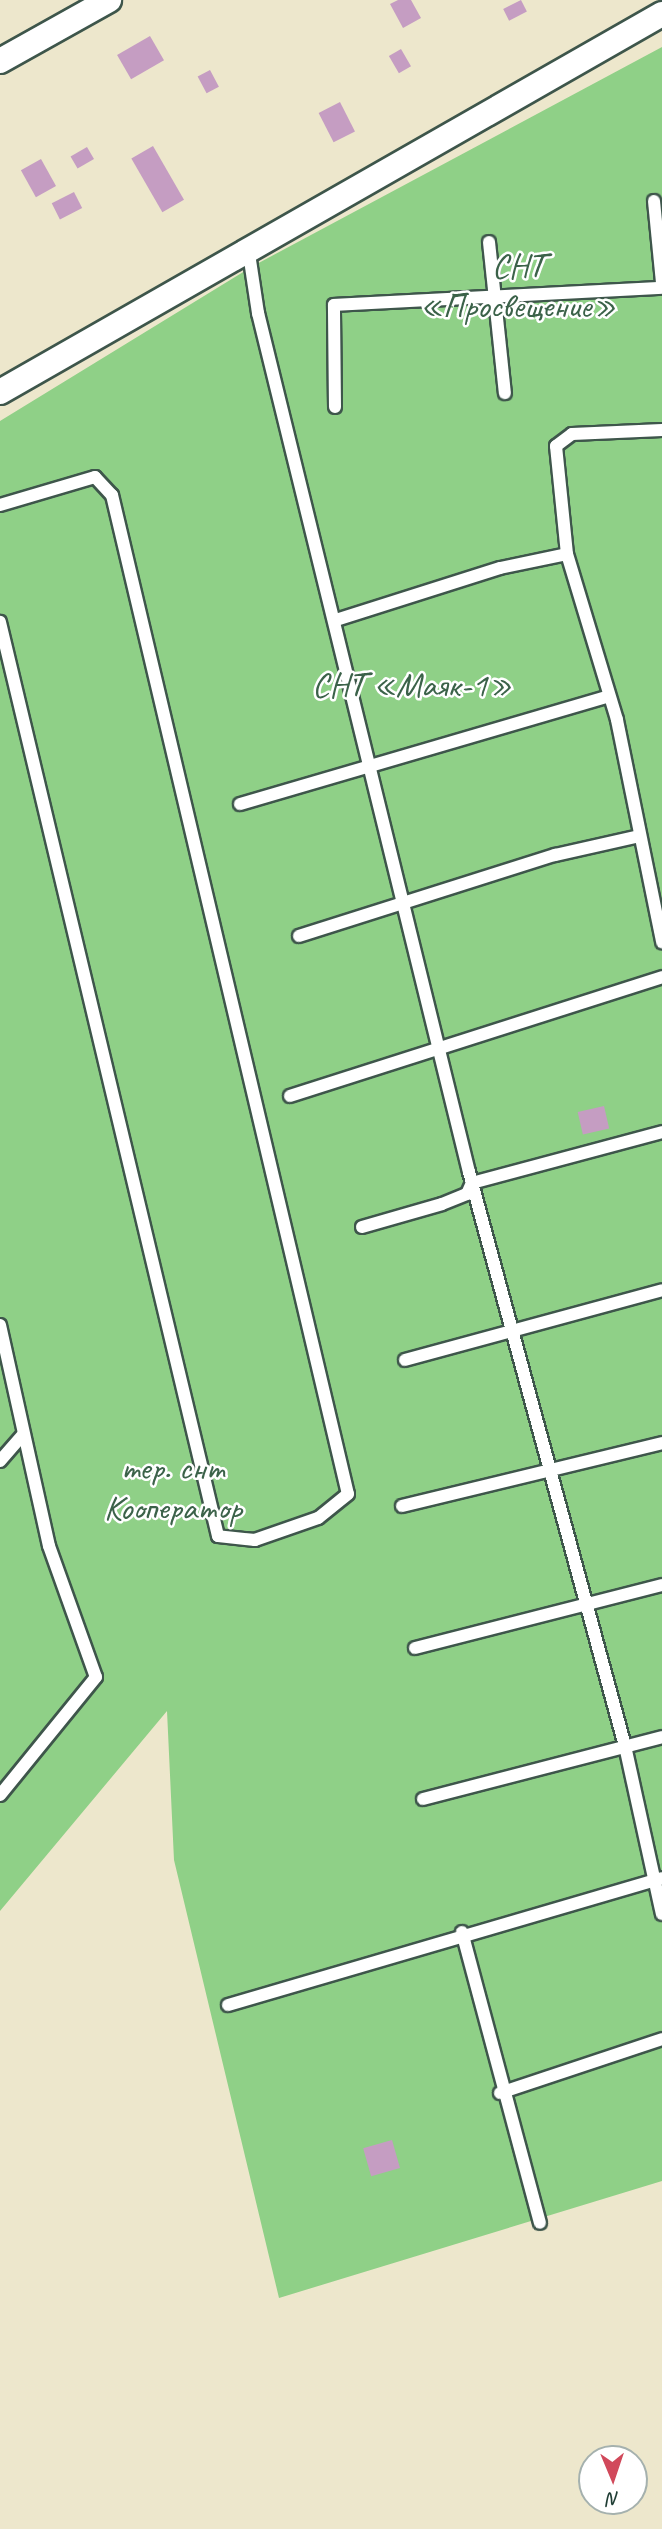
<!DOCTYPE html>
<meta charset="utf-8">
<style>
body{margin:0}
#map{position:relative;width:662px;height:2529px;overflow:hidden;background:#ede7cc;font-family:Caveat,sans-serif}
div>[style]{position:absolute}
.green>*{inset:0;background:#8fd087}
.building>*{inset:0;background:#c59dc2;transform-origin:0 0}
.roads{filter:drop-shadow(2px 0 #3e564b) drop-shadow(-2px 0 #3e564b) drop-shadow(0 2px #3e564b) drop-shadow(0 -2px #3e564b)}
.service>*{height:12px;margin:-6px;padding:0 6px;transform-origin:6px;border-radius:6px;background:#fff}
.minor>*{height:24px;margin:-12px;padding:0 12px;transform-origin:12px;border-radius:12px;background:#fff}
span{translate:-50% -50%;white-space:nowrap;text-align:center;line-height:1.15;-webkit-text-stroke:5px #fff;paint-order:stroke}
.park-label{font-size:35px;color:#3b6249}
.north{position:absolute;left:578px;top:2445px;width:70px;height:70px;box-sizing:border-box;background:#fff;border:2px solid #a5b1ae;border-radius:50%;rotate:178deg;font-size:19px;font-weight:700;line-height:28px;text-align:center;color:#1f3d34}
.north::after{content:'';display:block;margin:auto;width:24px;height:32px;background:#d1495b;clip-path:polygon(50% 0,100% 100%,50% 72%,0 100%)}
</style>
<div id="map">
<div class="green">
<i style="clip-path:polygon(662px 47px,662px 2181px,279px 2298px,174px 1860px,167px 1711px,0 1911px,0 421px,253px 266px)"></i>
</div>
<div class="building">
<i style="clip-path:polygon(398px 0,411px 0,421px 18px,403px 28px,390px 4px)"></i>
<i style="left:521px;top:0;width:13px;height:20px;rotate:63deg"></i>
<i style="left:150px;top:36px;width:28px;height:38px;rotate:60deg"></i>
<i style="left:401px;top:49px;width:20px;height:14px;rotate:60deg"></i>
<i style="left:210px;top:70px;width:19px;height:14px;rotate:62deg"></i>
<i style="left:340px;top:102px;width:33px;height:24px;rotate:63deg"></i>
<i style="left:153px;top:146px;width:62px;height:25px;rotate:60deg"></i>
<i style="left:87px;top:147px;width:14px;height:19px;rotate:60deg"></i>
<i style="left:41px;top:159px;width:31px;height:23px;rotate:61deg"></i>
<i style="left:74px;top:192px;width:18px;height:25px;rotate:63deg"></i>
<i style="left:604px;top:1106px;width:23px;height:27px;rotate:77deg"></i>
<i style="left:392px;top:2140px;width:29px;height:30px;rotate:74deg"></i>
</div>
<div class="roads">
<div class="service">
<i style="left:654px;top:201px;width:82px;rotate:84.4deg"></i>
<i style="left:489px;top:242px;width:152px;rotate:84deg"></i>
<i style="left:248px;top:247px;width:67px;rotate:81.4deg"></i>
<i style="left:258px;top:313px;width:885px;rotate:76.2deg"></i>
<i style="left:469px;top:1172px;width:595px;rotate:74.8deg"></i>
<i style="left:625px;top:1746px;width:172px;rotate:77.6deg"></i>
<i style="left:335px;top:407px;width:102px;rotate:-90.6deg"></i>
<i style="left:334px;top:305px;width:328px;rotate:-3deg"></i>
<i style="left:662px;top:430px;width:90px;rotate:177.5deg"></i>
<i style="left:572px;top:434px;width:20px;rotate:143deg"></i>
<i style="left:556px;top:446px;width:109px;rotate:84.2deg"></i>
<i style="left:567px;top:554px;width:173px;rotate:73.2deg"></i>
<i style="left:617px;top:720px;width:227px;rotate:78.5deg"></i>
<i style="left:0;top:505px;width:99px;rotate:-16.4deg"></i>
<i style="left:95px;top:477px;width:25px;rotate:47deg"></i>
<i style="left:112px;top:495px;width:1026px;rotate:76.71deg"></i>
<i style="left:348px;top:1494px;width:38px;rotate:141deg"></i>
<i style="left:318px;top:1518px;width:67px;rotate:160.8deg"></i>
<i style="left:255px;top:1540px;width:37px;rotate:-174deg"></i>
<i style="left:218px;top:1536px;width:940px;rotate:-103.42deg"></i>
<i style="left:336px;top:620px;width:172px;rotate:-17.6deg"></i>
<i style="left:500px;top:568px;width:68px;rotate:-11.8deg"></i>
<i style="left:240px;top:804px;width:380px;rotate:-16.3deg"></i>
<i style="left:299px;top:936px;width:269px;rotate:-17.6deg"></i>
<i style="left:555px;top:855px;width:87px;rotate:-12.6deg"></i>
<i style="left:290px;top:1096px;width:391px;rotate:-17.7deg"></i>
<i style="left:362px;top:1227px;width:83px;rotate:-16deg"></i>
<i style="left:442px;top:1204px;width:27px;rotate:-22deg"></i>
<i style="left:467px;top:1194px;width:12px;rotate:-66deg"></i>
<i style="left:472px;top:1183px;width:197px;rotate:-15deg"></i>
<i style="left:0;top:1325px;width:226px;rotate:77.5deg"></i>
<i style="left:49px;top:1546px;width:139px;rotate:70.3deg"></i>
<i style="left:96px;top:1677px;width:152px;rotate:129.1deg"></i>
<i style="left:405px;top:1360px;width:266px;rotate:-15.2deg"></i>
<i style="left:0;top:1461px;width:35px;rotate:-49deg"></i>
<i style="left:402px;top:1506px;width:268px;rotate:-13.6deg"></i>
<i style="left:415px;top:1648px;width:255px;rotate:-14.3deg"></i>
<i style="left:423px;top:1799px;width:247px;rotate:-14.5deg"></i>
<i style="left:462px;top:1932px;width:301px;rotate:75deg"></i>
<i style="left:228px;top:2005px;width:452px;rotate:-16.3deg"></i>
<i style="left:500px;top:2093px;width:171px;rotate:-18.4deg"></i>
</div>
<div class="minor">
<i style="left:0;top:61px;width:125px;rotate:-29.2deg"></i>
<i style="left:0;top:392px;width:762px;rotate:-29.73deg"></i>
</div>
</div>
<div class="park-label">
<span style="left:518px;top:286px">СНТ<br>«Просвещение»</span>
<span style="left:412px;top:685px">СНТ «Маяк-1»</span>
<span style="left:173px;top:1488px">тер. снт<br>Кооператор</span>
</div>
<div class="north">N</div>
</div>
